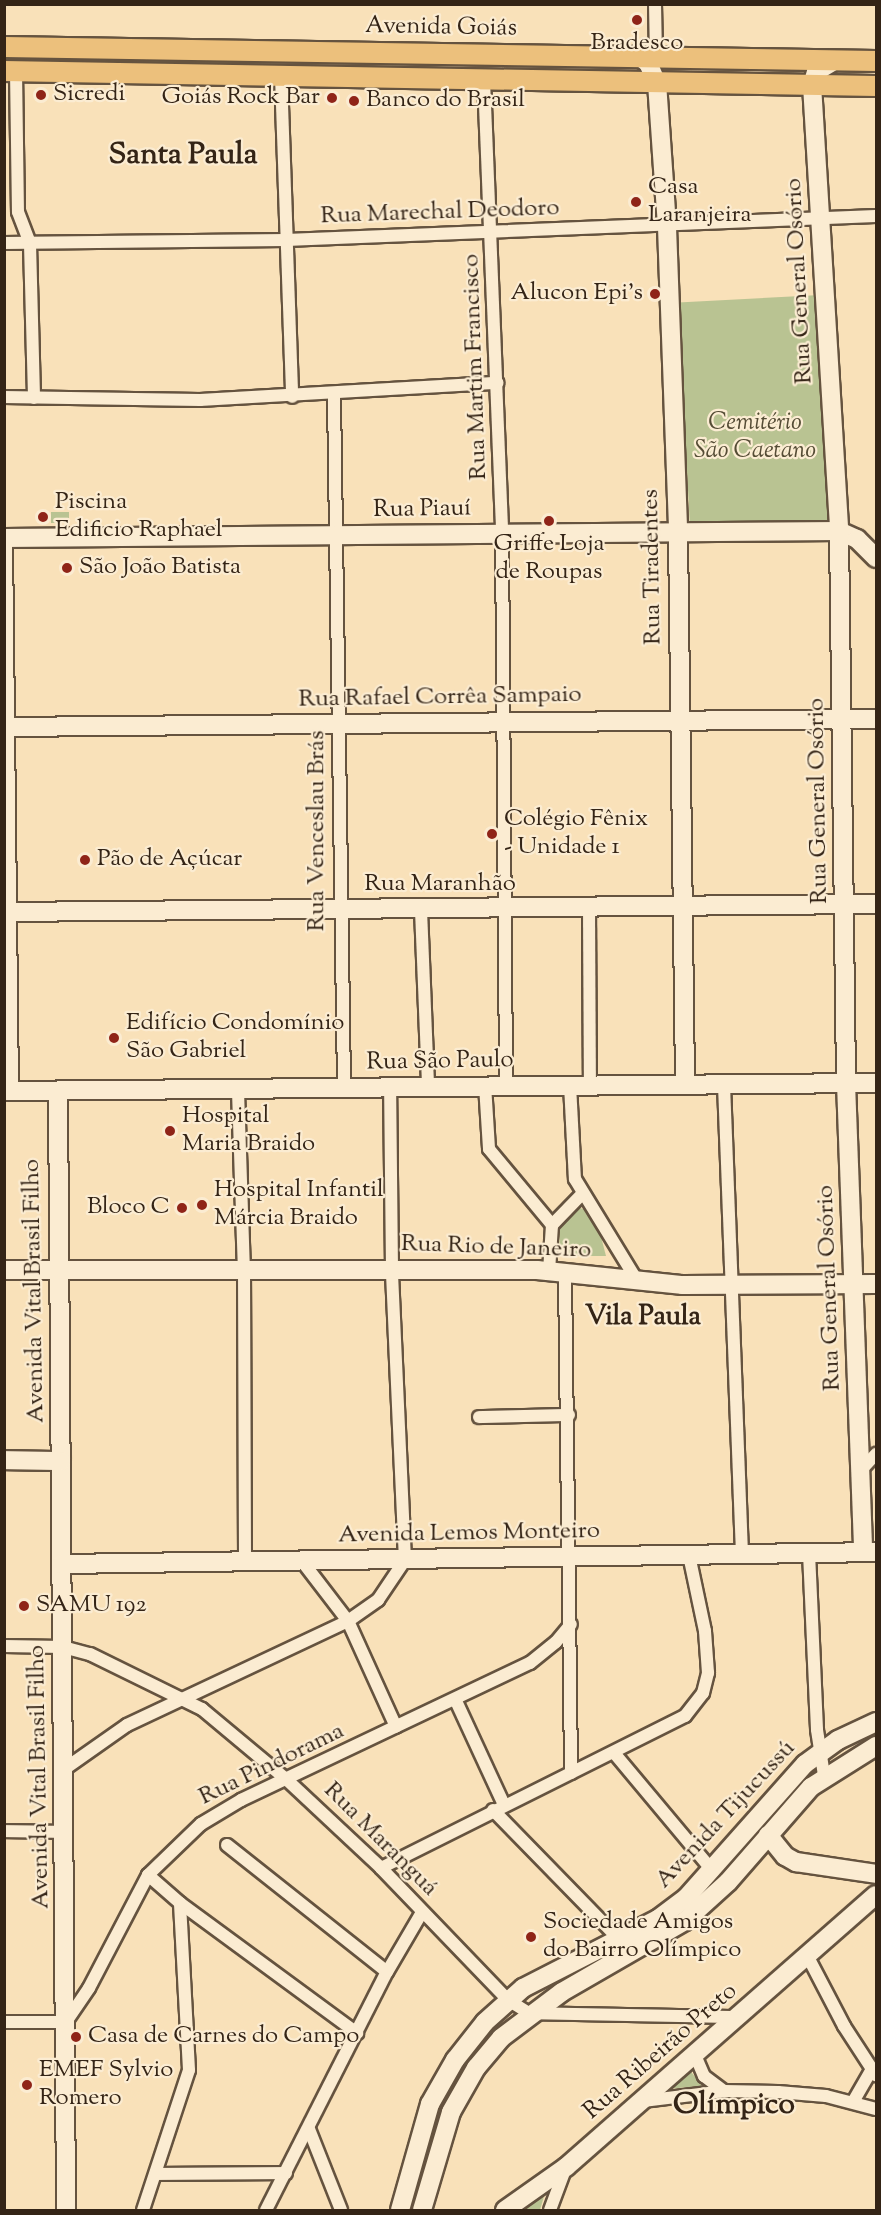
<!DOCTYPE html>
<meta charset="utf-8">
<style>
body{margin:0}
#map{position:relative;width:881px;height:2215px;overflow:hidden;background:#f9e1b9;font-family:"Sorts Mill Goudy",serif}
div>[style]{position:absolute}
.green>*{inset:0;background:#b9c392;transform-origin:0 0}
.water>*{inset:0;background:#a0bcb6}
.round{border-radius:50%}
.roads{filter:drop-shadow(2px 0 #65533f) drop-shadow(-2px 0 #65533f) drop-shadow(0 2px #65533f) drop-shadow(0 -2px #65533f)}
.street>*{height:12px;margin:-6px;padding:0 6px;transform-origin:6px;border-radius:6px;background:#fbecd2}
.secondary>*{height:18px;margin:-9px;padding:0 9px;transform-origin:9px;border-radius:9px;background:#fbecd2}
.primary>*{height:20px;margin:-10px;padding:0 10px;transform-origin:10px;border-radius:10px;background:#ecc07c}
.dots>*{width:16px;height:16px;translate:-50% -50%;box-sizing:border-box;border:3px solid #fbecd2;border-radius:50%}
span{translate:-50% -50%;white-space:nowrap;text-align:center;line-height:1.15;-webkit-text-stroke:4.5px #fbecd2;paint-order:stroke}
.street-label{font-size:24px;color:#342416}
.poi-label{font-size:24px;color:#342416}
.left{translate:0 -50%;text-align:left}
.right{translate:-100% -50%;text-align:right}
.park-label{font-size:24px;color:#554c35;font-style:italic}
.quarter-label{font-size:27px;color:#342416;font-weight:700}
.district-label{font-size:30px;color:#342416;font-weight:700}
.frame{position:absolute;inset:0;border:6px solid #342416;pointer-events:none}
</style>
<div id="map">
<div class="green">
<i style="left:820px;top:295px;width:225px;height:142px;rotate:87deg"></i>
<i style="left:51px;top:512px;width:18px;height:11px"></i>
<i style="clip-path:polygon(575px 1207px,584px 1209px,599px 1229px,606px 1256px,559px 1256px,560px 1222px)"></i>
<i style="clip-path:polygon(689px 2069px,702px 2086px,667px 2089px)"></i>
<i style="clip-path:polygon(545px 2193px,540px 2210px,518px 2210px)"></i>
</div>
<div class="water">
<i class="round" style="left:36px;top:510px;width:14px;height:14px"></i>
</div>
<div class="roads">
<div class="street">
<i style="left:655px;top:4px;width:52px;rotate:88.9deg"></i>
<i style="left:16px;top:71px;width:141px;rotate:89.2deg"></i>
<i style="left:18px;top:212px;width:34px;rotate:69deg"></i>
<i style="left:30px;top:244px;width:154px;rotate:88.5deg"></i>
<i style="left:281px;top:76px;width:321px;rotate:88deg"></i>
<i style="left:484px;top:80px;width:453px;rotate:87.7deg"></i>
<i style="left:502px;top:533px;width:552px;rotate:89.58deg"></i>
<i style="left:4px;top:243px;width:282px;rotate:-0.6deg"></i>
<i style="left:286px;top:240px;width:590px;rotate:-2.33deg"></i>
<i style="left:334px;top:395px;width:692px;rotate:89.17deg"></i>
<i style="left:4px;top:397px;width:196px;rotate:0.9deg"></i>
<i style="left:200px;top:400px;width:298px;rotate:-3.3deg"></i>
<i style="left:6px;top:538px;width:553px;rotate:89.38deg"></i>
<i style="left:589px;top:909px;width:176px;rotate:89.7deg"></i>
<i style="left:421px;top:910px;width:176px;rotate:87.7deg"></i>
<i style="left:485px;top:1085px;width:64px;rotate:86.4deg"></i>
<i style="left:489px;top:1149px;width:99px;rotate:50.3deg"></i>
<i style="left:552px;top:1225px;width:46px;rotate:93.7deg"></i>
<i style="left:570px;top:1085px;width:94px;rotate:87deg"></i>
<i style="left:575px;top:1179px;width:117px;rotate:58.6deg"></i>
<i style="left:724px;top:1085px;width:469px;rotate:87.8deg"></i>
<i style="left:238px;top:1091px;width:178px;rotate:88.1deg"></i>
<i style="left:244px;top:1269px;width:293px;rotate:89.8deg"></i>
<i style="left:552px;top:1225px;width:43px;rotate:-45.9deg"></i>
<i style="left:565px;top:1272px;width:501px;rotate:89.31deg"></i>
<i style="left:479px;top:1417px;width:90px;rotate:-1.3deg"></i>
<i style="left:862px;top:1469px;width:21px;rotate:-47deg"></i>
<i style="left:809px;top:1553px;width:177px;rotate:87.4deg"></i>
<i style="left:817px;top:1730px;width:46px;rotate:81.2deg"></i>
<i style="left:302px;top:1561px;width:76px;rotate:52.5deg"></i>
<i style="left:348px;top:1621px;width:116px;rotate:65.6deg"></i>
<i style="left:4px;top:1646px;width:59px;rotate:1deg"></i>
<i style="left:63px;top:1647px;width:28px;rotate:15deg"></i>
<i style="left:90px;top:1654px;width:125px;rotate:26.2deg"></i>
<i style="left:202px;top:1709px;width:109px;rotate:39.8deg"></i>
<i style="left:286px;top:1779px;width:130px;rotate:43.1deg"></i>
<i style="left:381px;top:1868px;width:183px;rotate:46.1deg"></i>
<i style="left:508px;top:2000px;width:25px;rotate:32deg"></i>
<i style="left:529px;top:2013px;width:209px;rotate:1.1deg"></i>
<i style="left:456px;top:1701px;width:115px;rotate:65.2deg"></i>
<i style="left:615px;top:1754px;width:153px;rotate:50.1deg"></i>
<i style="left:63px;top:1770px;width:78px;rotate:-35.1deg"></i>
<i style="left:127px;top:1725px;width:244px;rotate:-25.2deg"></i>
<i style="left:348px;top:1621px;width:37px;rotate:-35deg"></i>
<i style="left:378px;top:1600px;width:48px;rotate:-56deg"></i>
<i style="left:405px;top:1560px;width:291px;rotate:-92.6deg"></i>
<i style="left:392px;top:1269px;width:183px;rotate:-90.6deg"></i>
<i style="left:493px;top:1810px;width:180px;rotate:45.7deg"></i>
<i style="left:4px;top:1831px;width:61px;rotate:0.9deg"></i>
<i style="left:227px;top:1845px;width:204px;rotate:38.4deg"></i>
<i style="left:381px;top:1868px;width:340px;rotate:-26.6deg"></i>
<i style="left:685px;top:1716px;width:29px;rotate:-52deg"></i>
<i style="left:703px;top:1693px;width:21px;rotate:-76deg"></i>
<i style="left:708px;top:1673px;width:42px;rotate:-94.1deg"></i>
<i style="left:705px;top:1631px;width:78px;rotate:-101.9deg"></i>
<i style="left:148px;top:1875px;width:43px;rotate:41.2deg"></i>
<i style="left:180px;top:1903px;width:220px;rotate:36.3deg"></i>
<i style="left:808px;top:1957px;width:78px;rotate:62.4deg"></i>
<i style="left:844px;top:2026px;width:59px;rotate:56.9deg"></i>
<i style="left:4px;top:2022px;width:62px"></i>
<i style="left:66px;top:2022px;width:41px;rotate:-55.9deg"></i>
<i style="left:89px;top:1988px;width:127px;rotate:-62.4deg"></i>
<i style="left:148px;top:1875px;width:74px;rotate:-43.9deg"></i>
<i style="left:201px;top:1824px;width:47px;rotate:-31deg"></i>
<i style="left:241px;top:1800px;width:320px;rotate:-25.4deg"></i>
<i style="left:530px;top:1663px;width:33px;rotate:-39deg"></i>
<i style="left:556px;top:1642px;width:23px;rotate:-50deg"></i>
<i style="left:695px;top:2055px;width:23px;rotate:67deg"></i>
<i style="left:704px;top:2076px;width:25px;rotate:37deg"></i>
<i style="left:643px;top:2101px;width:82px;rotate:-7deg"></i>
<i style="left:724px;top:2091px;width:54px;rotate:1.1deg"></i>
<i style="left:778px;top:2092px;width:48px;rotate:4.8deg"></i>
<i style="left:826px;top:2096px;width:52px;rotate:14.6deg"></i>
<i style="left:853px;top:2102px;width:38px;rotate:-60deg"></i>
<i style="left:309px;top:2129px;width:87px;rotate:68.4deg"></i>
<i style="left:158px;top:2174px;width:128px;rotate:-0.4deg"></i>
<i style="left:143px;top:2210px;width:147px;rotate:-71.8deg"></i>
<i style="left:189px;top:2070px;width:167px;rotate:-93.1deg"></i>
<i style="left:266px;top:2210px;width:267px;rotate:-63.1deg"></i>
<i style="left:387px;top:1972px;width:69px;rotate:-59.7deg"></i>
<i style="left:550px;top:2210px;width:46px;rotate:-69.6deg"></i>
</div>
<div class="secondary">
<i style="left:637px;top:55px;width:14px;rotate:36deg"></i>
<i style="left:648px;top:63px;width:22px;rotate:66deg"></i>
<i style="left:657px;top:83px;width:144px;rotate:86deg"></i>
<i style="left:667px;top:227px;width:306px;rotate:87.9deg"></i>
<i style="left:678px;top:533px;width:552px;rotate:89.27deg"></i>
<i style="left:834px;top:61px;width:21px;rotate:149deg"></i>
<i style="left:816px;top:72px;width:14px;rotate:107deg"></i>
<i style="left:812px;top:85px;width:447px;rotate:86.5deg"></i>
<i style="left:839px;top:531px;width:552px;rotate:89.27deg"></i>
<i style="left:846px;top:1083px;width:469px;rotate:87.9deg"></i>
<i style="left:4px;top:538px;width:835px;rotate:-0.48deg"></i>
<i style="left:839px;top:531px;width:20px;rotate:24deg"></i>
<i style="left:857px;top:539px;width:27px;rotate:45deg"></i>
<i style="left:4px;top:727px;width:872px;rotate:-0.53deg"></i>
<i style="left:4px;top:912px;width:872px;rotate:-0.53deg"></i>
<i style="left:4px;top:1091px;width:872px;rotate:-0.53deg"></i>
<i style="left:58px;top:1091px;width:1119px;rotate:89.59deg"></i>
<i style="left:4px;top:1270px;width:533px"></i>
<i style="left:537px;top:1270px;width:147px;rotate:5.9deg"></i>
<i style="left:683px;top:1285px;width:193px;rotate:-0.3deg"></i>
<i style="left:4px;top:1460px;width:57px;rotate:1deg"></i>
<i style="left:62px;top:1564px;width:814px;rotate:-0.84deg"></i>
<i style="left:768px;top:1835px;width:27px;rotate:51deg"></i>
<i style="left:785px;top:1856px;width:13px;rotate:29deg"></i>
<i style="left:796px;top:1862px;width:81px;rotate:8.5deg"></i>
<i style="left:400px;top:2210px;width:110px;rotate:-74.2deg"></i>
<i style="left:430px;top:2104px;width:51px;rotate:-60.4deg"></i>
<i style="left:455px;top:2060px;width:48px;rotate:-51.7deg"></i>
<i style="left:485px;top:2022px;width:51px;rotate:-41.8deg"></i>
<i style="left:523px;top:1988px;width:152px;rotate:-27.1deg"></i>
<i style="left:658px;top:1919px;width:35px;rotate:-37deg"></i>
<i style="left:686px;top:1898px;width:179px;rotate:-48.4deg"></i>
<i style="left:805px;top:1764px;width:41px;rotate:-36deg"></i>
<i style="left:838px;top:1740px;width:42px;rotate:-25.3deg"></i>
<i style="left:422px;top:2210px;width:102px;rotate:-73.5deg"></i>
<i style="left:451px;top:2112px;width:51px;rotate:-60.4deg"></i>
<i style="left:476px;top:2068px;width:39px;rotate:-50deg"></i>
<i style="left:501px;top:2038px;width:76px;rotate:-37deg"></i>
<i style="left:562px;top:1992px;width:142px;rotate:-30deg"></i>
<i style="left:685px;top:1921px;width:58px;rotate:-42.2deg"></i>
<i style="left:728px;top:1882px;width:126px;rotate:-48.9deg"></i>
<i style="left:811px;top:1787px;width:77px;rotate:-32.2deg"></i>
<i style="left:505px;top:2210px;width:75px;rotate:-35.2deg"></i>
<i style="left:566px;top:2167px;width:412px;rotate:-41.3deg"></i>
</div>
<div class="primary">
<i style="left:4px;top:47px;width:872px;rotate:0.92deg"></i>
<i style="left:4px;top:71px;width:872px;rotate:0.99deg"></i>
</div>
</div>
<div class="dots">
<i style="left:637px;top:20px;background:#8f2418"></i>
<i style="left:41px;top:95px;background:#8f2418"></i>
<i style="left:332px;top:98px;background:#8f2418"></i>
<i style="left:354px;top:101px;background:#8f2418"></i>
<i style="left:636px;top:202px;background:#8f2418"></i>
<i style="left:655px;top:294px;background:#8f2418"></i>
<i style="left:43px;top:517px;background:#8f2418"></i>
<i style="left:549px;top:521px;background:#8f2418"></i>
<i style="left:67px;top:568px;background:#8f2418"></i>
<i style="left:492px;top:834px;background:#8f2418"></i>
<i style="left:85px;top:860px;background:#8f2418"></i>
<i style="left:114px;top:1038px;background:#8f2418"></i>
<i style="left:170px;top:1131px;background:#8f2418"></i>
<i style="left:202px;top:1205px;background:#8f2418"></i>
<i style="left:182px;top:1208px;background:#8f2418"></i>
<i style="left:24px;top:1606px;background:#8f2418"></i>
<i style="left:531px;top:1937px;background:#8f2418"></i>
<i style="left:76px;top:2037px;background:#8f2418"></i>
<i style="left:27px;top:2085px;background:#8f2418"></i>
</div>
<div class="street-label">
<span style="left:441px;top:28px;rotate:1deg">Avenida Goiás</span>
<span style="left:440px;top:213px;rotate:-2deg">Rua Marechal Deodoro</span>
<span style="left:800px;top:281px;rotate:-93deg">Rua General Osório</span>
<span style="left:476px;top:367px;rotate:-92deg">Rua Martim Francisco</span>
<span style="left:422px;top:510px;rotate:-1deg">Rua Piauí</span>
<span style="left:653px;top:567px;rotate:-91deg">Rua Tiradentes</span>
<span style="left:440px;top:698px;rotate:-1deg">Rua Rafael Corrêa Sampaio</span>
<span style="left:819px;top:801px;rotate:-91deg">Rua General Osório</span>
<span style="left:318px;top:831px;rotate:-90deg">Rua Venceslau Brás</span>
<span style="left:440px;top:885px">Rua Maranhão</span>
<span style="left:440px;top:1062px;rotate:-1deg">Rua São Paulo</span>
<span style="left:496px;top:1248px;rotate:2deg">Rua Rio de Janeiro</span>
<span style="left:830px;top:1288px;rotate:-92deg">Rua General Osório</span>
<span style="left:35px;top:1291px;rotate:-91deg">Avenida Vital Brasil Filho</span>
<span style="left:469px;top:1534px;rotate:-1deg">Avenida Lemos Monteiro</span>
<span style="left:272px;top:1765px;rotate:-26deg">Rua Pindorama</span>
<span style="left:40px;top:1777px;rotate:-91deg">Avenida Vital Brasil Filho</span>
<span style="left:726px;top:1815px;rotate:-47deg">Avenida Tijucussú</span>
<span style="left:380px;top:1840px;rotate:45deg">Rua Maranguá</span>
<span style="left:661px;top:2052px;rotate:-41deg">Rua Ribeirão Preto</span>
</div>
<div class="poi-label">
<span style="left:637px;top:44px">Bradesco</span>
<span class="left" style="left:53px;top:95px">Sicredi</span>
<span class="right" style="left:320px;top:98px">Goiás Rock Bar</span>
<span class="left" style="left:366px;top:101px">Banco do Brasil</span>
<span class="left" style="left:648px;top:202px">Casa<br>Laranjeira</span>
<span class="right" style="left:643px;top:294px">Alucon Epi's</span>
<span class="left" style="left:55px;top:517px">Piscina<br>Edificio Raphael</span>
<span style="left:549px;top:559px">Griffe Loja<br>de Roupas</span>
<span class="left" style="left:79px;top:568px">São João Batista</span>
<span class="left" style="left:504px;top:834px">Colégio Fênix<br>- Unidade 1</span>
<span class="left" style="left:97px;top:860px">Pão de Açúcar</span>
<span class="left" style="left:126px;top:1038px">Edifício Condomínio<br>São Gabriel</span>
<span class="left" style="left:182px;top:1131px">Hospital<br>Maria Braido</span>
<span class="left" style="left:214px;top:1205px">Hospital Infantil<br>Márcia Braido</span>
<span class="right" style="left:170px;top:1208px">Bloco C</span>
<span class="left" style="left:36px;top:1606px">SAMU 192</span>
<span class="left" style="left:543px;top:1937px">Sociedade Amigos<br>do Bairro Olímpico</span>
<span class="left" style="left:88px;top:2037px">Casa de Carnes do Campo</span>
<span class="left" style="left:39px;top:2085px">EMEF Sylvio<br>Romero</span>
</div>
<div class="park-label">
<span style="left:755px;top:438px">Cemitério<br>São Caetano</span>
</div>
<div class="quarter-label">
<span style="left:643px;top:1318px">Vila Paula</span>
</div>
<div class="district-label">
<span style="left:183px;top:156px">Santa Paula</span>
<span style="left:734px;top:2106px">Olímpico</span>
</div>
<div class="frame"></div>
</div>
